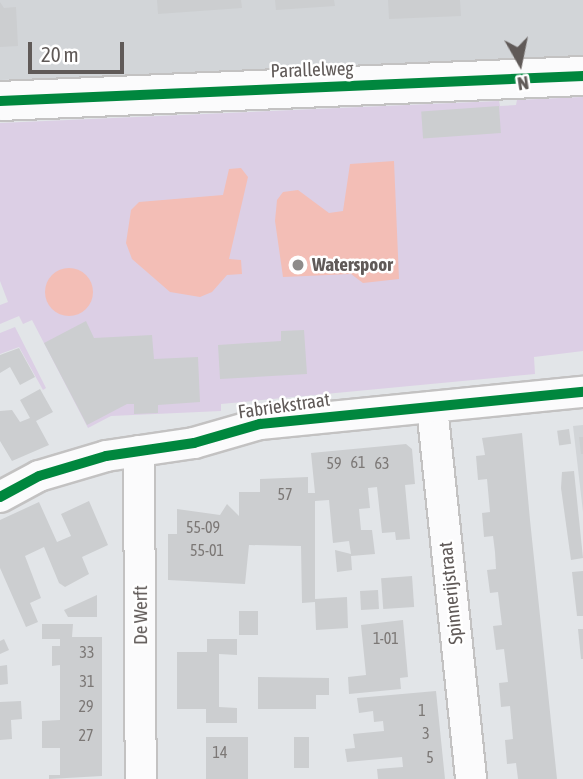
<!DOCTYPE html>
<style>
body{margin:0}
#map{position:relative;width:583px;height:779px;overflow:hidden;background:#e2e5e8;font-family:"Asap Condensed",sans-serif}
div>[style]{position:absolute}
.industrial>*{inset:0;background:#d2d5d8}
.green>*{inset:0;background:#dccfe5}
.water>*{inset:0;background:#f3beb6}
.round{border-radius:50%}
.building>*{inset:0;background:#ccced0;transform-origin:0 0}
.roads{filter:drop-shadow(2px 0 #c3c2c2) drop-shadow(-2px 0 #c3c2c2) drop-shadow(0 2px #c3c2c2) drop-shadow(0 -2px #c3c2c2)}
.street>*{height:30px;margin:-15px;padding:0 15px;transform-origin:15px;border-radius:15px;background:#fbfbfc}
.secondary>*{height:38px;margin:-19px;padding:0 19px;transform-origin:19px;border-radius:19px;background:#fbfbfc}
.cycleway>*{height:10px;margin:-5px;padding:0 5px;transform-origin:5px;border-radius:5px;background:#00873e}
.dots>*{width:19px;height:19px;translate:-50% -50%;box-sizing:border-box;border:4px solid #fff;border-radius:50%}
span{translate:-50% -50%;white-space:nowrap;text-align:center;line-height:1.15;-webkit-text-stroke:5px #fff;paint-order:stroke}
.number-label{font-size:16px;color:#7c7876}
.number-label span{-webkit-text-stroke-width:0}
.street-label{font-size:19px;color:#605a58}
.poi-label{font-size:19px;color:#605a58;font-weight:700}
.left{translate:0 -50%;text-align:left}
.north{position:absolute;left:485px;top:28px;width:70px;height:70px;-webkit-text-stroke:5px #fff;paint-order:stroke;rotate:171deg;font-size:19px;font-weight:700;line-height:28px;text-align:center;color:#605a58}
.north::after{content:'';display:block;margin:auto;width:24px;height:32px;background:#605a58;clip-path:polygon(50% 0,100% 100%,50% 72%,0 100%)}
.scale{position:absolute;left:28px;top:42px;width:96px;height:32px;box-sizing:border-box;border:4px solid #605a58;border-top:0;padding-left:9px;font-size:21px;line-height:24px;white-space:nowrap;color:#605a58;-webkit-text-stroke:5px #fff;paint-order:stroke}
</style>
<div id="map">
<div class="industrial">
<i style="clip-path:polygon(0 0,583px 0,583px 63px,0 80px)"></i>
<i style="clip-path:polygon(583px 425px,583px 512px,573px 426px)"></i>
</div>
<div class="green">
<i style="clip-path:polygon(583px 97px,583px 351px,534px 357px,535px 374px,221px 404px,221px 411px,111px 416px,88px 428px,32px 320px,23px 324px,19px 316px,0 324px,0 305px,8px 302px,0 281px,0 123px,499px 101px,500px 106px,516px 105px,517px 100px)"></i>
<i style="clip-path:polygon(15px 327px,46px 388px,43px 390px,19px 347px,0 354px,0 333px)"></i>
</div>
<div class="water">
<i style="clip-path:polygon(394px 161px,399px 279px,363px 283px,351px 274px,283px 277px,275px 221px,277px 200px,283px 192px,298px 190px,329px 213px,343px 211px,350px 164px)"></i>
<i style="clip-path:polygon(241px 168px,248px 177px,229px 259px,241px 260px,242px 274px,227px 275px,212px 292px,200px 297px,170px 292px,132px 259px,126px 243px,131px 210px,139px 202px,223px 195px,229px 169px)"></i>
<i class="round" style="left:45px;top:268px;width:48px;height:48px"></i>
</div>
<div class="building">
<i style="clip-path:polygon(157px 0,241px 0,242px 8px,158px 14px)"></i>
<i style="clip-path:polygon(275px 0,334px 0,335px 6px,276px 10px)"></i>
<i style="clip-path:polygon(388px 0,460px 0,461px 16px,389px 19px)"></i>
<i style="clip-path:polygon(0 2px,4px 8px,16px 7px,18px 46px,0 47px)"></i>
<i style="left:499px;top:106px;width:27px;height:78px;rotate:86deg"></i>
<i style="clip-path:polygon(86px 321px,94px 338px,152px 335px,154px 359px,198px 357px,200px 402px,158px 405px,158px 413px,134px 414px,134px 404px,127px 404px,87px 425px,44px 343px)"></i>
<i style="clip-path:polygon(304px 330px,307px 374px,220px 379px,218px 345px,281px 341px,281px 331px)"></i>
<i style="clip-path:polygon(19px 348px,35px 377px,20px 385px,10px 367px,0 373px,0 355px)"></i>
<i style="clip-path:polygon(40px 389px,53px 412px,36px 421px,49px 445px,12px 461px,0 441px,0 411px,12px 410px,20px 422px,30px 418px,20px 400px)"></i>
<i style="left:569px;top:429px;width:15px;height:12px;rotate:82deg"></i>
<i style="clip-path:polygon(522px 433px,530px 520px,557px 779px,518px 779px,516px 763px,507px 764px,505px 740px,513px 739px,510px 706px,501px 707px,499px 683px,508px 682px,504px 649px,496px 650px,493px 626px,502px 625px,500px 609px,498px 592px,490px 593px,487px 570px,496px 569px,495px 552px,493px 536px,484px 537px,482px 513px,490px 512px,487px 479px,478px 480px,476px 456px,485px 455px,482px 438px)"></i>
<i style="clip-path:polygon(579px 437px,583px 437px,583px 454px,581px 454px)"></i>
<i style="clip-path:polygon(406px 444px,412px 449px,415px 484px,405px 485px,410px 539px,396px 540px,395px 532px,382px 533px,377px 487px,368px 488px,370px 508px,359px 509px,361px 530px,372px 530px,375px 554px,351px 556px,352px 570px,337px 572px,335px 550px,351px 554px,349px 541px,333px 543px,329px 500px,315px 501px,315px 599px,347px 597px,348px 628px,316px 630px,315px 602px,302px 603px,301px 546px,249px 545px,245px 584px,168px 580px,168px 534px,177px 534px,177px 509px,220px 515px,227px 504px,239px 516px,239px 492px,260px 492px,260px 479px,308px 477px,308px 493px,315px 493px,311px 453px)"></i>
<i style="clip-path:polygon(574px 471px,583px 558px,571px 560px,561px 488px,562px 472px)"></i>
<i style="clip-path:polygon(89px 501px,108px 545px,82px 557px,89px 574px,65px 587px,59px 583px,44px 547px,25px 556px,41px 598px,30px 603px,38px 622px,26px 627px,0 568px,0 520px,39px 502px,57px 542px,71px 536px,61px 514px)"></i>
<i style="clip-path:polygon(583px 571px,583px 616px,577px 616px,572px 572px)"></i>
<i style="left:412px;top:576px;width:31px;height:31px;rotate:86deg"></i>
<i style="left:378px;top:590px;width:19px;height:18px;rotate:87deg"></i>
<i style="clip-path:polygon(97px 595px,97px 617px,68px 617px,64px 610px)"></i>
<i style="left:239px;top:611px;width:19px;height:24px"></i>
<i style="clip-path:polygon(403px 620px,408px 677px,400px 678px,401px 689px,349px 694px,348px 677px,366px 675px,361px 625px)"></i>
<i style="clip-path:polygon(42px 624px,73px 624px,72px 637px,102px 637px,102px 776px,49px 779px,49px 775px,60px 775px,60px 748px,42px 748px,42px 721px,60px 720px,60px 665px,52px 666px,52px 646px,60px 646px,60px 639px,42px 639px)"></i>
<i style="clip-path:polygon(578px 629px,583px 629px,583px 659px,581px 659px)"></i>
<i style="clip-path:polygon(4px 639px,9px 650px,0 654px,0 641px)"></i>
<i style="clip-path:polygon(207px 639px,237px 639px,237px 655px,219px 654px,219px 707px,237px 708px,237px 723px,206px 723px,206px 709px,177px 709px,177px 652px,207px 652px)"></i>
<i style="clip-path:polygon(7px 665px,8px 684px,0 685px,0 666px)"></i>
<i style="clip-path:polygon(258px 677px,329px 678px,329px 695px,316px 695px,316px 709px,258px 709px)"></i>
<i style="clip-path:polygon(436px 691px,445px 779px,378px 779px,377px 769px,403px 767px,402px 757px,347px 762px,345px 749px,355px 748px,353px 734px,384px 731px,383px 721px,374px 722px,373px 711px,359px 713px,357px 698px)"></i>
<i style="clip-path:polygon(21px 701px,22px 719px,11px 720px,12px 739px,0 740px,0 702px)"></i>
<i style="left:206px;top:737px;width:42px;height:42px"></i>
<i style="left:294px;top:737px;width:15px;height:31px"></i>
</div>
<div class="roads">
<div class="street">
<i style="left:432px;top:407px;width:374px;rotate:84deg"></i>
<i style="left:139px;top:451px;width:328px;rotate:89.7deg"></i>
<i style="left:0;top:497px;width:44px;rotate:-28.3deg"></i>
<i style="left:39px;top:476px;width:70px;rotate:-16.6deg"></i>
<i style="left:106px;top:456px;width:89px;rotate:-8.4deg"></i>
<i style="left:194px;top:443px;width:69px;rotate:-16.1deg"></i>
<i style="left:260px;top:424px;width:325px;rotate:-5.7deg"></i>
</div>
<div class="secondary">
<i style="left:0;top:101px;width:584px;rotate:-2.46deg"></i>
</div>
</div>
<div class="cycleway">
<i style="left:0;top:101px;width:584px;rotate:-2.46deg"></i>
<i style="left:0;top:497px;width:44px;rotate:-28.3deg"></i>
<i style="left:39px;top:476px;width:70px;rotate:-16.6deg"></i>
<i style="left:106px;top:456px;width:89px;rotate:-8.4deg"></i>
<i style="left:194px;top:443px;width:69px;rotate:-16.1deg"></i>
<i style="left:260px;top:424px;width:325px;rotate:-5.7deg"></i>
</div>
<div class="dots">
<i style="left:298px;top:265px;background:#8e8b8a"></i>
</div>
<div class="number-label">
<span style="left:358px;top:462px">61</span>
<span style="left:334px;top:463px">59</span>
<span style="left:382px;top:463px">63</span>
<span style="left:285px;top:494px">57</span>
<span style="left:203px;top:527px">55-09</span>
<span style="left:207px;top:550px">55-01</span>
<span style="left:386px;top:638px">1-01</span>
<span style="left:87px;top:652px">33</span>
<span style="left:87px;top:681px">31</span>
<span style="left:86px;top:706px">29</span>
<span style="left:422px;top:710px">1</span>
<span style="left:426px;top:733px">3</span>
<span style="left:86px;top:735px">27</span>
<span style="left:220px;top:752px">14</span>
<span style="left:430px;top:757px">5</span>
</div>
<div class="street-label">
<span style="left:312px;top:70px;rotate:-2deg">Parallelweg</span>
<span style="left:284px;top:406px;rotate:-8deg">Fabriekstraat</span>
<span style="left:451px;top:593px;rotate:-96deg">Spinnerijstraat</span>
<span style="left:141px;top:615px;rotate:-90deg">De Werft</span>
</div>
<div class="poi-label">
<span class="left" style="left:312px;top:265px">Waterspoor</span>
</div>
<div class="north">N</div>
<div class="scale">20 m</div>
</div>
